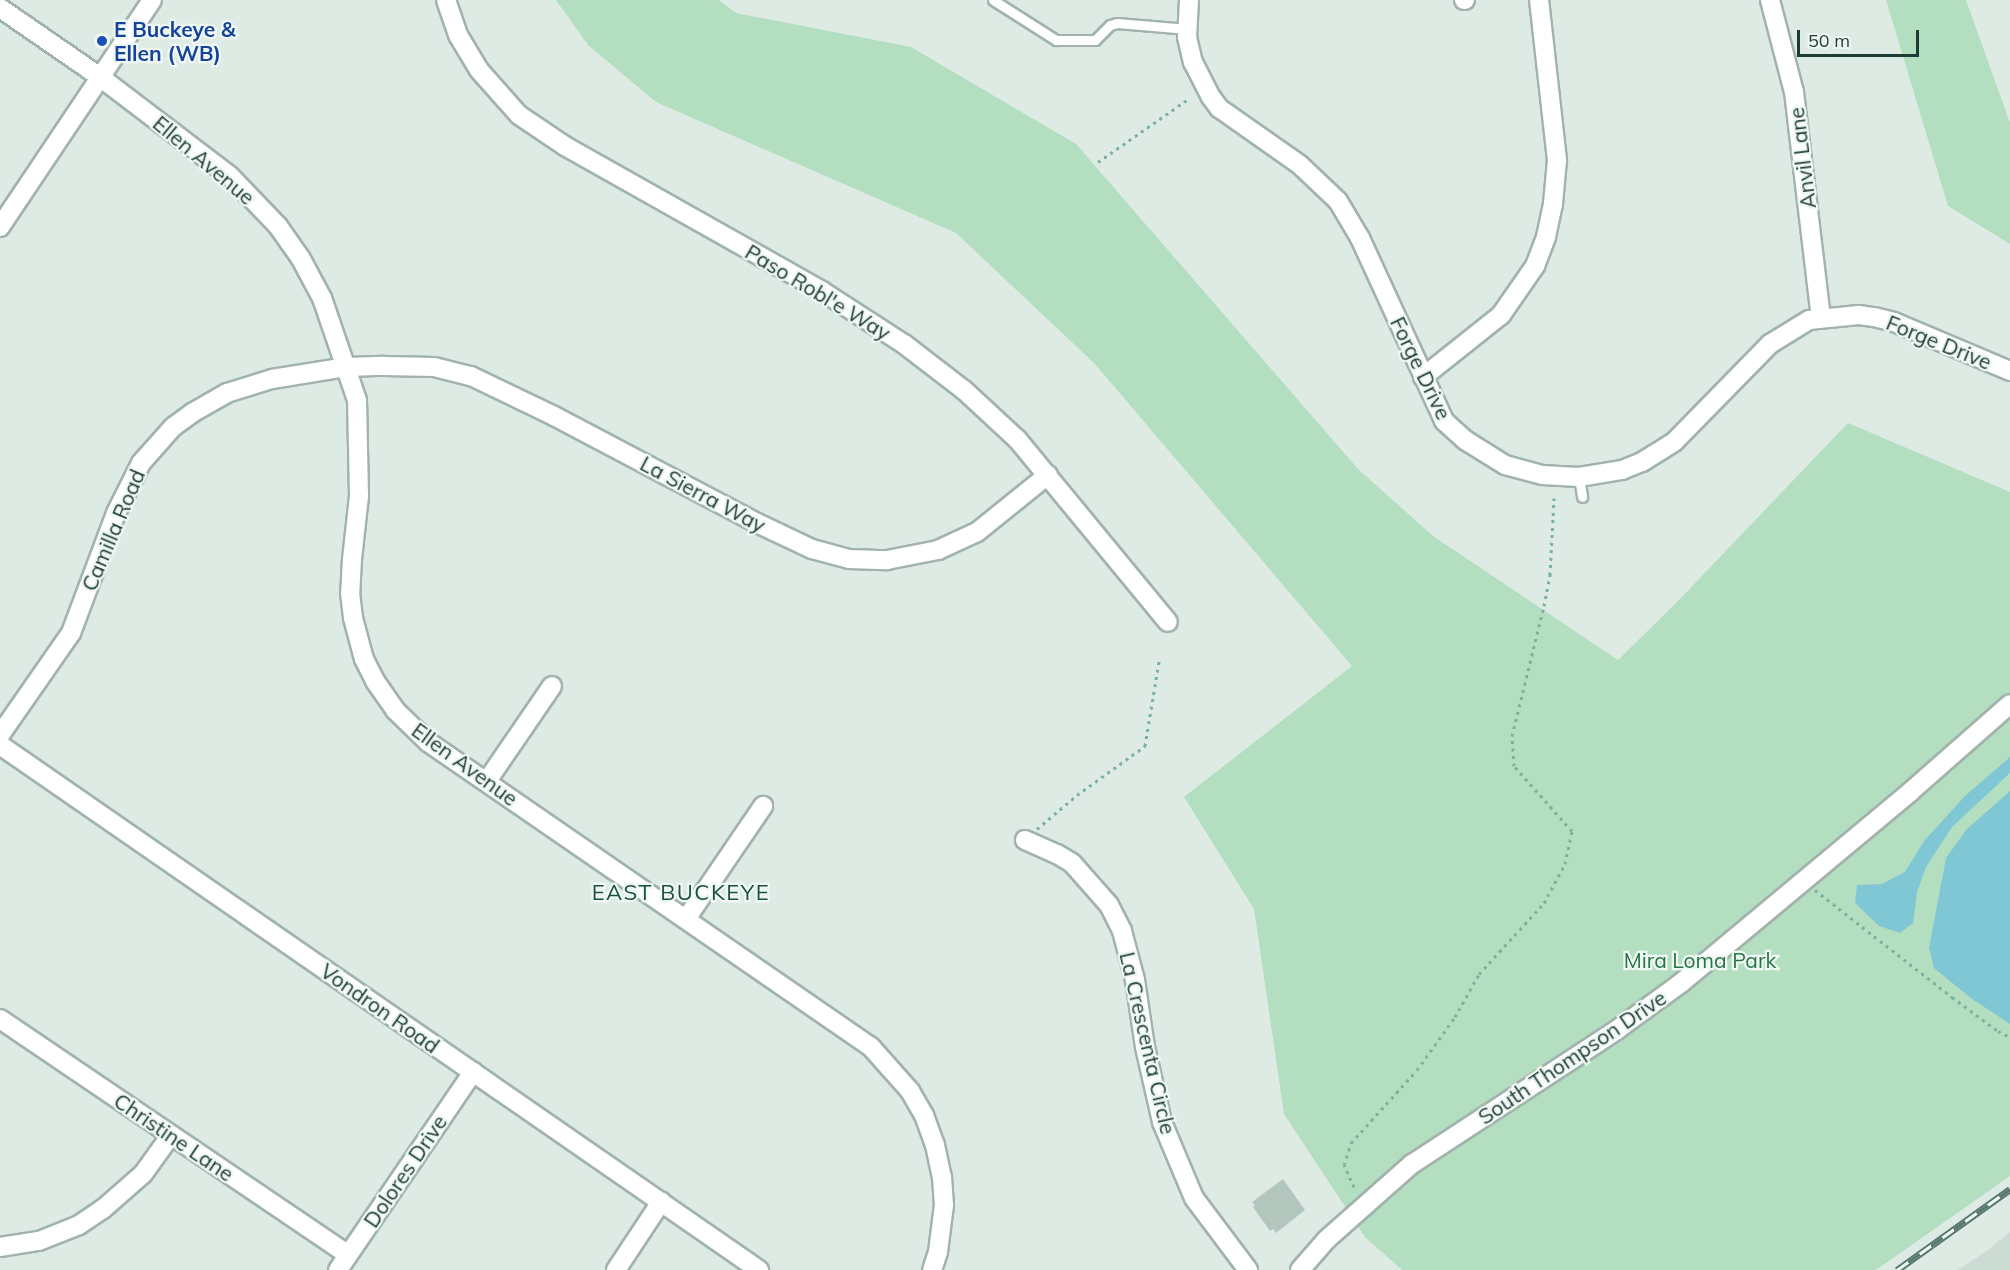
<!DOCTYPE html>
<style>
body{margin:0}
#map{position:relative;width:2010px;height:1270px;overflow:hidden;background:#deebe5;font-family:Mulish,sans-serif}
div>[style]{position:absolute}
.built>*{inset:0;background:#ccdbd4}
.green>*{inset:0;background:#b4dec0}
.water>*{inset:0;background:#80c7d5}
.building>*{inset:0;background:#b3c6be}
.path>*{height:3px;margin-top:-1.5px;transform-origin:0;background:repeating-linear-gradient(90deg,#7bb1a1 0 3px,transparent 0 7.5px)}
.roads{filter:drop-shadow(2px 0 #a1b3ac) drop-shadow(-2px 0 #a1b3ac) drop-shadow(0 2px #a1b3ac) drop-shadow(0 -2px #a1b3ac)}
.lane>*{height:9px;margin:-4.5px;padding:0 4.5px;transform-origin:4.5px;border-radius:4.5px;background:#fff}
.street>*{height:18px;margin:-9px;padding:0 9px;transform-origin:9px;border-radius:9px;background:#fff}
.secondary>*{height:18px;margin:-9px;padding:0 9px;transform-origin:9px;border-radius:9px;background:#fff}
.rail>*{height:7px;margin-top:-3.5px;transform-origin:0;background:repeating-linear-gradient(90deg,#eef7f3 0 14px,#58786f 0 28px);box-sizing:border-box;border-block:2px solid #58786f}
.dots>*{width:16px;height:16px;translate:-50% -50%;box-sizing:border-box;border:3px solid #eef7f3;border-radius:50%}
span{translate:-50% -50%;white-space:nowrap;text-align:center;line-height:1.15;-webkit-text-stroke:4.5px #eef7f3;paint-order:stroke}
.transit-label{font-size:21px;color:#164399;font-weight:700}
.left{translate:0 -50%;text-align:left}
.street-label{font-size:21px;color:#1e3c34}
.park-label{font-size:21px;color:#257645}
.neighbourhood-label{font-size:22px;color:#194f42;letter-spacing:1.5px}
.scale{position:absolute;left:1797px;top:30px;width:122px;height:27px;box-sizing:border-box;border:3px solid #1e3c34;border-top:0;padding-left:8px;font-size:18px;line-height:21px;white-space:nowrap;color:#1e3c34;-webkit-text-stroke:4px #eef7f3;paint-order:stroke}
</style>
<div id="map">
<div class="built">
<i style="clip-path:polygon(2010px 1232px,2010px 1270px,1957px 1270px,1984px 1253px)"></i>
</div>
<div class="green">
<i style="clip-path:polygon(556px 0,719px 0,736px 13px,911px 47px,1076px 144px,1358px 469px,1433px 536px,1618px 660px,1677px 602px,1848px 423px,2010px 492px,2010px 1176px,1876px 1270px,1402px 1270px,1365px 1237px,1284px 1114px,1254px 909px,1184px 797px,1352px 666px,1095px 364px,956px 233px,656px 102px,588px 45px)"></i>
<i style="clip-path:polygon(1886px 0,1966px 0,2010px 123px,2010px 244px,1948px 206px)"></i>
</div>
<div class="water">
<i style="clip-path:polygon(2010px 757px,2010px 773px,1952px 827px,1926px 867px,1917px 892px,1913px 923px,1900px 933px,1879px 926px,1855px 903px,1857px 885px,1882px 884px,1905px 872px,1924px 841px,1965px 796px)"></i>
<i style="clip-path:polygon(2010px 791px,2010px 1024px,1972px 999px,1934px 968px,1929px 948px,1946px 858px,1966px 830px)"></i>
</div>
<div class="building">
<i style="clip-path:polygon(1283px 1179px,1305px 1210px,1276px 1233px,1273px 1229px,1270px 1231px,1253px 1207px,1255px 1205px,1252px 1202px)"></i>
</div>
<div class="path">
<i style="left:1098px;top:162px;width:108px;rotate:-34.9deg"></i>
<i style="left:1037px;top:829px;width:52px;rotate:-40.4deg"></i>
<i style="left:1077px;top:795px;width:84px;rotate:-35.8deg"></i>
<i style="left:1145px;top:746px;width:86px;rotate:-80.6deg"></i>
<i style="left:1815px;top:890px;width:174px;rotate:38deg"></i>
<i style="left:1952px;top:997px;width:57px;rotate:36.5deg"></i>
<i style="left:1998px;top:1031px;width:13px;rotate:27deg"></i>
<i style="left:1354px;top:1187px;width:24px;rotate:-114deg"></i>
<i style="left:1344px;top:1165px;width:23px;rotate:-72deg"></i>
<i style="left:1351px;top:1143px;width:98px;rotate:-47.9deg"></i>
<i style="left:1417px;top:1070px;width:65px;rotate:-54.4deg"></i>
<i style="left:1455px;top:1017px;width:49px;rotate:-60.8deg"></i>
<i style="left:1479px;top:974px;width:96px;rotate:-47.5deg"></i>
<i style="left:1544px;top:903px;width:44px;rotate:-61.7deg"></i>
<i style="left:1565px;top:864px;width:34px;rotate:-78deg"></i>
<i style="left:1572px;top:831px;width:87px;rotate:-131.7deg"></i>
<i style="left:1514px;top:766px;width:30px;rotate:-94deg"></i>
<i style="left:1512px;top:736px;width:134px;rotate:-76.2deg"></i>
<i style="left:1544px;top:606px;width:32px;rotate:-79deg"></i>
<i style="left:1550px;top:575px;width:77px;rotate:-87deg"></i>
</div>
<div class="roads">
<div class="lane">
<i style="left:993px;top:0;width:75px;rotate:32.4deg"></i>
<i style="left:1056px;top:40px;width:39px"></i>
<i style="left:1095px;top:40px;width:21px;rotate:-45deg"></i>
<i style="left:1110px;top:25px;width:7px;rotate:-16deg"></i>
<i style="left:1117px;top:23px;width:71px;rotate:4.8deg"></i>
<i style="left:1579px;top:477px;width:20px;rotate:81deg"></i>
</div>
<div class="street">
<i style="left:446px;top:0;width:37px;rotate:71deg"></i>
<i style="left:458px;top:35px;width:41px;rotate:59deg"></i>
<i style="left:479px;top:70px;width:60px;rotate:48.4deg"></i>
<i style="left:519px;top:115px;width:55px;rotate:34deg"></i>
<i style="left:565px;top:146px;width:295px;rotate:29.4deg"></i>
<i style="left:822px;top:291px;width:98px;rotate:32.9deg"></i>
<i style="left:904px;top:344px;width:76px;rotate:37.5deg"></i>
<i style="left:964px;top:390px;width:72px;rotate:42.8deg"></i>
<i style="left:1017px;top:439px;width:237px;rotate:50.5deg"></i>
<i style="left:1189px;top:0;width:37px;rotate:93deg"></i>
<i style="left:1187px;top:37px;width:26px;rotate:77deg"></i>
<i style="left:1193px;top:62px;width:39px;rotate:63deg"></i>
<i style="left:1211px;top:97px;width:14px;rotate:54deg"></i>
<i style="left:1219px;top:108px;width:99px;rotate:35.1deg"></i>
<i style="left:1300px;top:165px;width:52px;rotate:43.5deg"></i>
<i style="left:1338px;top:201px;width:43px;rotate:59.3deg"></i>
<i style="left:1360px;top:238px;width:201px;rotate:65.3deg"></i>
<i style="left:1444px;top:421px;width:28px;rotate:42deg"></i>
<i style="left:1465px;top:440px;width:47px;rotate:32deg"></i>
<i style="left:1505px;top:465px;width:38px;rotate:15deg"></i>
<i style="left:1542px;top:475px;width:37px;rotate:3deg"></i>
<i style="left:1579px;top:477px;width:44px;rotate:-9.2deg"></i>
<i style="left:1622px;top:470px;width:22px;rotate:-22deg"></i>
<i style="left:1642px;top:462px;width:39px;rotate:-32deg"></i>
<i style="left:1675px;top:441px;width:136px;rotate:-45.6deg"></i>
<i style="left:1770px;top:344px;width:46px;rotate:-31.6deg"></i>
<i style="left:1809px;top:320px;width:50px;rotate:-5.7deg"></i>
<i style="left:1859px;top:315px;width:15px;rotate:8deg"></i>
<i style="left:1874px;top:317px;width:21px;rotate:14deg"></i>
<i style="left:1894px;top:322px;width:126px;rotate:22.9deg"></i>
<i style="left:1464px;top:0;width:1px"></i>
<i style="left:1770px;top:0;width:95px;rotate:75.4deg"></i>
<i style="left:1794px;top:92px;width:228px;rotate:83.2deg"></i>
<i style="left:0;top:8px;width:121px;rotate:34.6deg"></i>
<i style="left:100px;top:77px;width:163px;rotate:37.3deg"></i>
<i style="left:230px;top:176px;width:69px;rotate:46.2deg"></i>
<i style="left:278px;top:226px;width:38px;rotate:55deg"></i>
<i style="left:300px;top:257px;width:47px;rotate:61.8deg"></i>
<i style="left:322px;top:298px;width:108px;rotate:71.1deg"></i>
<i style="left:357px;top:400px;width:96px;rotate:88.8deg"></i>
<i style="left:359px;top:496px;width:63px;rotate:96.3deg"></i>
<i style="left:352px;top:559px;width:34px;rotate:93deg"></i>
<i style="left:350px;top:593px;width:25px;rotate:83deg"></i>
<i style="left:353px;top:618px;width:42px;rotate:75deg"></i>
<i style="left:364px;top:659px;width:25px;rotate:63deg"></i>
<i style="left:375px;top:681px;width:35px;rotate:55deg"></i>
<i style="left:395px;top:710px;width:46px;rotate:44.1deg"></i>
<i style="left:428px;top:742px;width:538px;rotate:34.55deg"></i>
<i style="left:871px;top:1047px;width:59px;rotate:48.4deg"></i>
<i style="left:910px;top:1091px;width:28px;rotate:60deg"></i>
<i style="left:924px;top:1115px;width:32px;rotate:70deg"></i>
<i style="left:935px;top:1145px;width:33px;rotate:78deg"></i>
<i style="left:942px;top:1177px;width:28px;rotate:86deg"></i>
<i style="left:944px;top:1205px;width:47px;rotate:97.3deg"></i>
<i style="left:938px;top:1252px;width:19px;rotate:108deg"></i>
<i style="left:1423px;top:377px;width:100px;rotate:-38.5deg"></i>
<i style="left:1501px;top:315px;width:60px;rotate:-55.2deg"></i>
<i style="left:1535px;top:266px;width:31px;rotate:-69deg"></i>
<i style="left:1546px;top:237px;width:34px;rotate:-78deg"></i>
<i style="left:1553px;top:204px;width:44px;rotate:-84.8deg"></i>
<i style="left:1557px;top:160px;width:161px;rotate:-96.4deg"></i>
<i style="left:0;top:735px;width:124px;rotate:-55.2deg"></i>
<i style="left:71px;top:633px;width:128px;rotate:-69.4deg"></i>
<i style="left:116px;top:513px;width:56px;rotate:-63.4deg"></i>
<i style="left:141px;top:463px;width:48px;rotate:-48.4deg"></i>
<i style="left:173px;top:427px;width:24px;rotate:-36deg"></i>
<i style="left:192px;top:413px;width:40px;rotate:-29.7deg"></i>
<i style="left:227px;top:393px;width:47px;rotate:-17.3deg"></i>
<i style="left:272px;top:379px;width:76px;rotate:-9.1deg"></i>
<i style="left:347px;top:367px;width:37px;rotate:-2deg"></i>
<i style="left:384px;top:366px;width:50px;rotate:1.1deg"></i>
<i style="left:434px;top:367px;width:38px;rotate:14deg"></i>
<i style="left:471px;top:376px;width:92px;rotate:25.7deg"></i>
<i style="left:554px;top:416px;width:229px;rotate:27.8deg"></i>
<i style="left:757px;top:523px;width:61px;rotate:25.3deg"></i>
<i style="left:812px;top:549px;width:38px;rotate:15deg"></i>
<i style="left:849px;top:559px;width:38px;rotate:2deg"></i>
<i style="left:887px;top:560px;width:52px;rotate:-11.1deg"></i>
<i style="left:938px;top:550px;width:43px;rotate:-24.8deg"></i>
<i style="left:977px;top:532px;width:91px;rotate:-38.8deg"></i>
<i style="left:487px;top:781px;width:115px;rotate:-55.6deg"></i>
<i style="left:1025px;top:840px;width:35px;rotate:24deg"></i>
<i style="left:1057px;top:854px;width:17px;rotate:31deg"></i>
<i style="left:1072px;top:863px;width:56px;rotate:48.6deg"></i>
<i style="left:1109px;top:905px;width:29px;rotate:63deg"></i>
<i style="left:1122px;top:931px;width:51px;rotate:75.1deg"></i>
<i style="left:1135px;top:980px;width:68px;rotate:81.5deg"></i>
<i style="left:1145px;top:1047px;width:77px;rotate:77.2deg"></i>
<i style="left:1162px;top:1122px;width:82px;rotate:67.2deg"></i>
<i style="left:1194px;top:1198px;width:90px;rotate:53.1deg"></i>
<i style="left:686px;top:919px;width:137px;rotate:-55.7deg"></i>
<i style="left:0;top:1019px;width:420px;rotate:34.1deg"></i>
<i style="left:0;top:1247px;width:39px;rotate:-9deg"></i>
<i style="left:39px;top:1241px;width:43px;rotate:-21.8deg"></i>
<i style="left:79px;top:1225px;width:29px;rotate:-34deg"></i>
<i style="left:103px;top:1209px;width:53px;rotate:-41.2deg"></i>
<i style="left:143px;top:1174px;width:48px;rotate:-54.3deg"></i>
<i style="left:338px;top:1270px;width:240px;rotate:-55.7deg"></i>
<i style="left:616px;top:1270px;width:82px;rotate:-56.5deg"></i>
</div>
<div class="secondary">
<i style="left:0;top:227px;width:273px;rotate:-56.2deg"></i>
<i style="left:0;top:745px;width:923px;rotate:34.67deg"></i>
<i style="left:1300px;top:1270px;width:40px;rotate:-49deg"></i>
<i style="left:1326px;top:1240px;width:115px;rotate:-41.5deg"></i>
<i style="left:1412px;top:1164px;width:246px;rotate:-33.2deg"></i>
<i style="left:1618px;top:1029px;width:78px;rotate:-36.1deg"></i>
<i style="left:1681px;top:983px;width:298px;rotate:-39.8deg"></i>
<i style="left:1910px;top:792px;width:133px;rotate:-41.3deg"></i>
</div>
</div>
<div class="rail">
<i style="left:1897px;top:1270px;width:139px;rotate:-35.6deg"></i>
</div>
<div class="dots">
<i style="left:102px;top:41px;background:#1a4fb4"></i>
</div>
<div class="transit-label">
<span class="left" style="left:114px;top:41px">E Buckeye &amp;<br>Ellen (WB)</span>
</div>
<div class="street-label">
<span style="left:1802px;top:158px;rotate:-97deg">Anvil Lane</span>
<span style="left:204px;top:160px;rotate:40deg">Ellen Avenue</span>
<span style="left:818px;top:292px;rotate:31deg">Paso Robl'e Way</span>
<span style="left:1939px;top:342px;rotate:22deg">Forge Drive</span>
<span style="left:1421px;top:368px;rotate:64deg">Forge Drive</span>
<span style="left:703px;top:494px;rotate:28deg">La Sierra Way</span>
<span style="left:113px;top:530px;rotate:-67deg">Camilla Road</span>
<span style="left:465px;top:764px;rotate:36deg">Ellen Avenue</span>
<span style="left:380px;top:1008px;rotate:35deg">Vondron Road</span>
<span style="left:1148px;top:1043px;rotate:77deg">La Crescenta Circle</span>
<span style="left:1572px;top:1057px;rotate:-34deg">South Thompson Drive</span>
<span style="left:174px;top:1137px;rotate:34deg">Christine Lane</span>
<span style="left:405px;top:1171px;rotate:-56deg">Dolores Drive</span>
</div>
<div class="park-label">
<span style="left:1700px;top:960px">Mira Loma Park</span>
</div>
<div class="neighbourhood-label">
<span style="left:681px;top:893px">EAST BUCKEYE</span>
</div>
<div class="scale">50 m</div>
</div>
